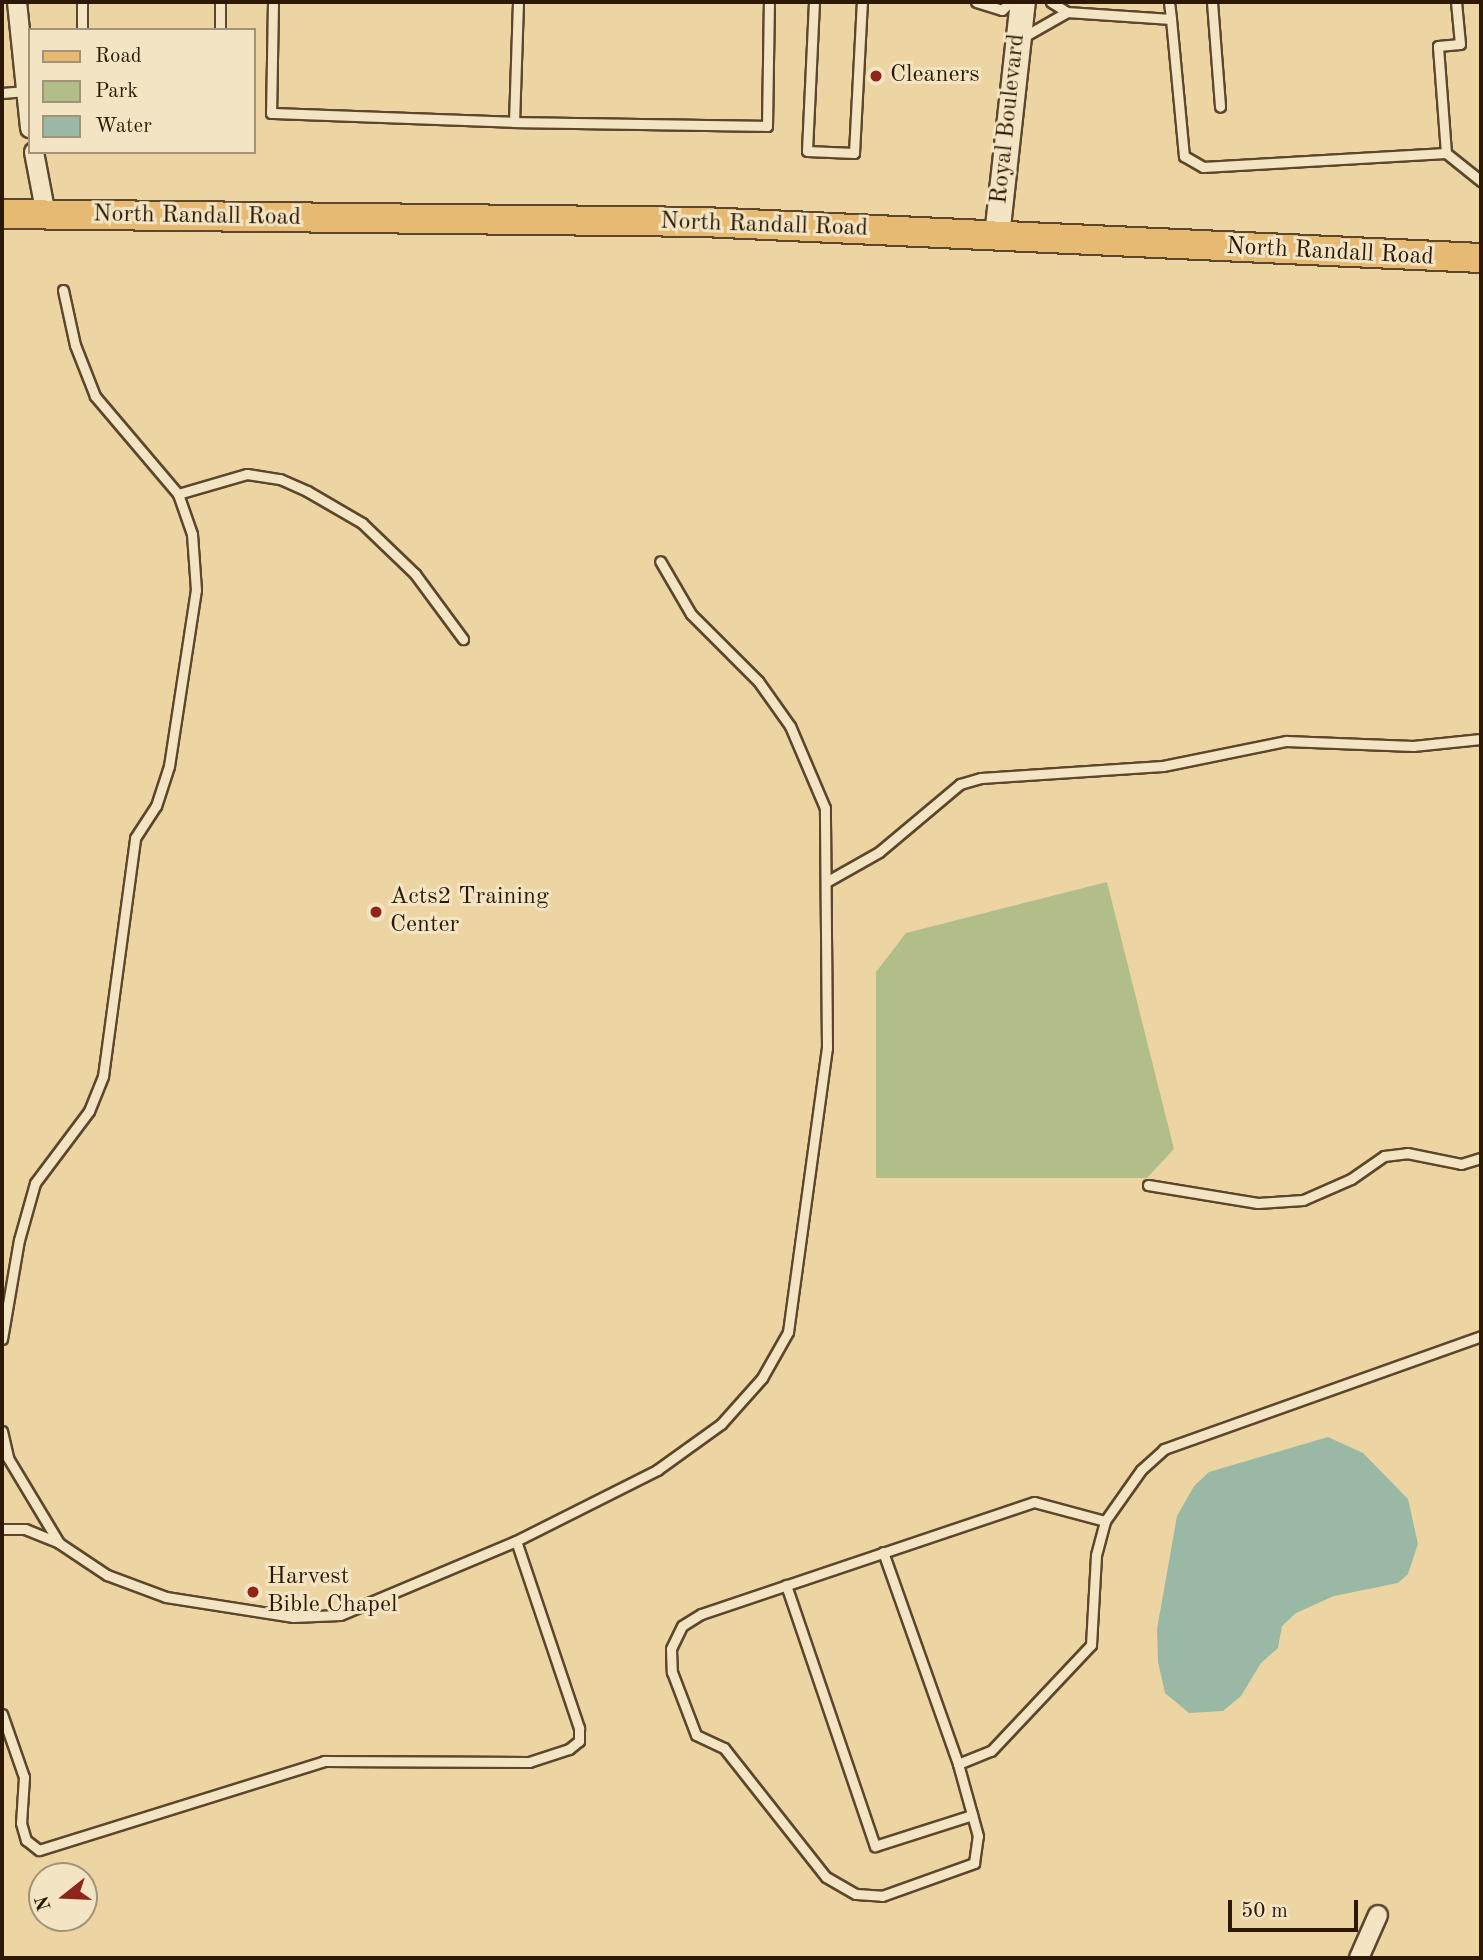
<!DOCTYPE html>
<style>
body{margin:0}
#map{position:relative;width:1483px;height:1960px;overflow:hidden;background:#edd5a3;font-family:"Old Standard TT",serif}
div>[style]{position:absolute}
.green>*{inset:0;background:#b2be8a}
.water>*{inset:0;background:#99b9a4}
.roads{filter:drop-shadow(2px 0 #5c472c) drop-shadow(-2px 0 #5c472c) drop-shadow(0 2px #5c472c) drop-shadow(0 -2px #5c472c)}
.lane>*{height:9px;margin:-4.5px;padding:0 4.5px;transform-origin:4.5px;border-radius:4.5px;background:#f3e4c3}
.street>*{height:18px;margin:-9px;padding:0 9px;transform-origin:9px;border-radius:9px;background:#f3e4c3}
.secondary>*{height:24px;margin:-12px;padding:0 12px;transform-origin:12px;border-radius:12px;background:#f3e4c3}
.primary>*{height:28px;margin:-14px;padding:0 14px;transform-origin:14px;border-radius:14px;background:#e6ba72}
.dots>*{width:19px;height:19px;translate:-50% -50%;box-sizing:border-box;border:4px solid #f3e4c3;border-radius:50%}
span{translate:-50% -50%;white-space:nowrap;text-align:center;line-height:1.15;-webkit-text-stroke:6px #f3e4c3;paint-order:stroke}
.poi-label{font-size:24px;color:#2c1804}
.left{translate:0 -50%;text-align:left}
.street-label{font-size:24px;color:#2c1804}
.frame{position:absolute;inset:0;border:4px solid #2c1804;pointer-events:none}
.legend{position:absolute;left:28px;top:28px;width:228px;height:126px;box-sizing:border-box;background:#f3e4c3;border:2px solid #a39277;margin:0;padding:9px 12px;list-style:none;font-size:21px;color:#2c1804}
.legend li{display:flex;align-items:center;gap:14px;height:35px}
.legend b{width:35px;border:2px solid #a39277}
.north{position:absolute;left:28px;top:1862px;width:70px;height:70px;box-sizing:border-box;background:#f3e4c3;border:2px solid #a39277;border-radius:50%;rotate:252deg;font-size:19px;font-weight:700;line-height:28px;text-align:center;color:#2c1804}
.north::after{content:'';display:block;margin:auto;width:24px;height:32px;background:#8f2418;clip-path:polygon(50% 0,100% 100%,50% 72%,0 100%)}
.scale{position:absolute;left:1228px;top:1900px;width:130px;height:32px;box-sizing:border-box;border:4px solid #2c1804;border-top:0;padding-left:9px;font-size:21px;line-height:24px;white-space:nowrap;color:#2c1804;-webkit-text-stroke:5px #f3e4c3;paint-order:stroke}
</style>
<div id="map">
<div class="green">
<i style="clip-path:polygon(1107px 882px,1174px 1149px,1147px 1178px,876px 1178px,876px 972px,906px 933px)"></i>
</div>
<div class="water">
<i style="clip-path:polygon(1328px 1437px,1363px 1453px,1408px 1499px,1418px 1544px,1408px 1574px,1398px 1583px,1334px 1596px,1296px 1613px,1282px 1626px,1278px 1648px,1261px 1663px,1241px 1696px,1223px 1711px,1189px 1713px,1165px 1693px,1158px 1662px,1157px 1629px,1177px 1516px,1194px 1486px,1209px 1472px)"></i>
</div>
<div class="roads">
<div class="lane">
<i style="left:82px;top:2px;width:28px;rotate:90deg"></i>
<i style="left:273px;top:2px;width:111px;rotate:91deg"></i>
<i style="left:271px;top:113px;width:243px;rotate:2.1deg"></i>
<i style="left:518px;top:2px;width:120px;rotate:91.9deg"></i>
<i style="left:514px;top:122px;width:253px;rotate:0.9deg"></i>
<i style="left:767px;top:126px;width:124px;rotate:-89.1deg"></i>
<i style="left:814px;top:2px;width:149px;rotate:92.7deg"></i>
<i style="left:807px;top:151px;width:47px;rotate:2.4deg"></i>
<i style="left:854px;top:153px;width:151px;rotate:-87deg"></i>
<i style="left:976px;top:2px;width:27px;rotate:17deg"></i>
<i style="left:1002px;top:10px;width:10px;rotate:-45deg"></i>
<i style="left:1009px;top:3px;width:13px;rotate:9deg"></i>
<i style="left:1169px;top:2px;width:17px;rotate:83deg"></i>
<i style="left:1212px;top:2px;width:105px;rotate:85.6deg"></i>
<i style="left:1067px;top:12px;width:104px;rotate:3.9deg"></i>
<i style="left:1171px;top:19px;width:138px;rotate:84.6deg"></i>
<i style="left:1184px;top:156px;width:22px;rotate:30deg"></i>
<i style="left:1203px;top:167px;width:243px;rotate:-3.3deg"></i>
<i style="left:1446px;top:153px;width:45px;rotate:38.7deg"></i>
<i style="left:220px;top:30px;width:28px;rotate:-90deg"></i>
<i style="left:1025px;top:36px;width:48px;rotate:-29.7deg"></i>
<i style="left:1067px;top:12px;width:19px;rotate:-148deg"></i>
<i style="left:2px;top:93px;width:21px;rotate:-5deg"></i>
<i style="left:1446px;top:153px;width:107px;rotate:-94.3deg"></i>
<i style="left:1438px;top:46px;width:22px;rotate:-5deg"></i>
<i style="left:1460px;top:44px;width:42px;rotate:-95.4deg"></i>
<i style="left:63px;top:290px;width:56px;rotate:77.7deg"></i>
<i style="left:75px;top:345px;width:55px;rotate:68.6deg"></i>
<i style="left:95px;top:396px;width:128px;rotate:49.7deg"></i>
<i style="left:826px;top:882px;width:61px;rotate:-29.5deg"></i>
<i style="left:879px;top:852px;width:106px;rotate:-40deg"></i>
<i style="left:960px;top:784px;width:22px;rotate:-16deg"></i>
<i style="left:981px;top:778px;width:182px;rotate:-3.8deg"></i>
<i style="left:1163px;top:766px;width:126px;rotate:-11.5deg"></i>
<i style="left:1286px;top:741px;width:127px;rotate:2.3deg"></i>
<i style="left:1413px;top:746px;width:68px;rotate:-5.9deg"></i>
<i style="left:1148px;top:1185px;width:111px;rotate:9.3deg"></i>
<i style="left:1258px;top:1203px;width:45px;rotate:-3.8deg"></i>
<i style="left:1303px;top:1200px;width:52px;rotate:-23.6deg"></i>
<i style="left:1351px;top:1179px;width:40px;rotate:-34.9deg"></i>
<i style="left:1384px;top:1156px;width:23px;rotate:-7deg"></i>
<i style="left:1407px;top:1153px;width:55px;rotate:11.5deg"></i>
<i style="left:1461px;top:1164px;width:21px;rotate:-17deg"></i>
<i style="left:2px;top:1339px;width:100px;rotate:-80.3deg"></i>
<i style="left:19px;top:1240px;width:59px;rotate:-74.3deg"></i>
<i style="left:35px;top:1183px;width:90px;rotate:-53.1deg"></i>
<i style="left:89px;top:1111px;width:38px;rotate:-68deg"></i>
<i style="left:103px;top:1076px;width:240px;rotate:-82.3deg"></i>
<i style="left:135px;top:838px;width:38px;rotate:-57deg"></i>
<i style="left:156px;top:806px;width:42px;rotate:-72deg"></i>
<i style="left:169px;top:766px;width:178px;rotate:-81.3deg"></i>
<i style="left:196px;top:590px;width:56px;rotate:-94.1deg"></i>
<i style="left:192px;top:534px;width:42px;rotate:-109.3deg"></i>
<i style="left:178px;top:494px;width:72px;rotate:-16.2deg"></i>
<i style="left:247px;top:474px;width:33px;rotate:9deg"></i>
<i style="left:280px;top:479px;width:30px;rotate:24deg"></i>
<i style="left:307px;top:491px;width:64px;rotate:30.2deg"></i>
<i style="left:362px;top:523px;width:74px;rotate:43.9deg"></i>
<i style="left:415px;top:574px;width:81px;rotate:53.6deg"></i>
<i style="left:2px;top:1431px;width:28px;rotate:77deg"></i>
<i style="left:8px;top:1458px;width:99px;rotate:59deg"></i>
<i style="left:1105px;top:1521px;width:73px;rotate:-165deg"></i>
<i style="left:1034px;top:1502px;width:351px;rotate:161.4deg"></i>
<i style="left:701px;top:1614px;width:22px;rotate:148deg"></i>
<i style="left:682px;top:1626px;width:25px;rotate:116deg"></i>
<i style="left:671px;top:1649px;width:23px;rotate:88deg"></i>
<i style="left:672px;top:1672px;width:67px;rotate:69.1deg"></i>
<i style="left:696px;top:1735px;width:31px;rotate:25deg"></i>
<i style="left:724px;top:1748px;width:164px;rotate:51.7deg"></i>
<i style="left:826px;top:1877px;width:34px;rotate:30deg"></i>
<i style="left:856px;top:1894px;width:26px;rotate:4deg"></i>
<i style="left:882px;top:1896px;width:98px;rotate:-19.7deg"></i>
<i style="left:974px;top:1863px;width:27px;rotate:-82deg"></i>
<i style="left:978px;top:1836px;width:75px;rotate:-105.5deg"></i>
<i style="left:958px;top:1764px;width:35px;rotate:-22deg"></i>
<i style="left:991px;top:1751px;width:146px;rotate:-46.7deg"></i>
<i style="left:1091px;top:1645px;width:90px;rotate:-86.8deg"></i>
<i style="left:1096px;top:1555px;width:35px;rotate:-75deg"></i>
<i style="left:1105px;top:1521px;width:62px;rotate:-54.8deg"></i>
<i style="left:1141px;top:1470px;width:31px;rotate:-42deg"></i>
<i style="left:1164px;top:1449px;width:337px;rotate:-19.6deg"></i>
<i style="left:2px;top:1529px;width:23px"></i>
<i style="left:25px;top:1529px;width:37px;rotate:22deg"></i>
<i style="left:59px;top:1543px;width:58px;rotate:33.7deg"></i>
<i style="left:107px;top:1575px;width:63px;rotate:20.4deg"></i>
<i style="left:166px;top:1597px;width:129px;rotate:8.9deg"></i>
<i style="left:293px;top:1617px;width:47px;rotate:-2.4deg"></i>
<i style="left:340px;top:1615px;width:191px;rotate:-22.8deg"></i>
<i style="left:516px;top:1541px;width:158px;rotate:-26.7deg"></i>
<i style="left:657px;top:1470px;width:79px;rotate:-35.7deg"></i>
<i style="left:721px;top:1424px;width:62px;rotate:-48.3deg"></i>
<i style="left:762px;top:1378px;width:53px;rotate:-60.5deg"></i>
<i style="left:788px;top:1332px;width:287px;rotate:-82.2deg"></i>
<i style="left:827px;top:1048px;width:240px;rotate:-90.5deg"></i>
<i style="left:825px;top:808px;width:89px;rotate:-113.1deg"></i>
<i style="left:790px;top:726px;width:55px;rotate:-125.4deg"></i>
<i style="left:758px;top:681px;width:95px;rotate:-135deg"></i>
<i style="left:691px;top:614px;width:61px;rotate:-120.3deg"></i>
<i style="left:883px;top:1552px;width:225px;rotate:70.5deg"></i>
<i style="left:786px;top:1585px;width:276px;rotate:71.2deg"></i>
<i style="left:875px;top:1846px;width:102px;rotate:-17.7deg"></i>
<i style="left:2px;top:1714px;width:67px;rotate:70.8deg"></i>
<i style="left:24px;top:1777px;width:46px;rotate:93.7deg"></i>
<i style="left:21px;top:1823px;width:18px;rotate:74deg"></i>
<i style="left:26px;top:1840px;width:16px;rotate:38deg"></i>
<i style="left:39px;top:1850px;width:299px;rotate:-17.3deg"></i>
<i style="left:324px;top:1761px;width:205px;rotate:0.3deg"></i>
<i style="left:529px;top:1762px;width:42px;rotate:-18deg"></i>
<i style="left:569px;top:1749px;width:13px;rotate:-39deg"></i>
<i style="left:579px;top:1741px;width:13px;rotate:-90deg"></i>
<i style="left:579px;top:1728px;width:197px;rotate:-108.6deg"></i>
</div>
<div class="street">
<i style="left:17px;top:2px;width:127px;rotate:84.1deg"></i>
<i style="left:34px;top:152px;width:64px;rotate:79.2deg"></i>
<i style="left:1359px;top:1958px;width:47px;rotate:-66.2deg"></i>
</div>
<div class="secondary">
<i style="left:997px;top:236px;width:235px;rotate:-83.7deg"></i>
</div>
<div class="primary">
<i style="left:2px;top:214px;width:701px;rotate:0.65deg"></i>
<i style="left:703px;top:222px;width:779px;rotate:2.65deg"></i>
</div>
</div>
<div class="dots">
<i style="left:876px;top:76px;background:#8f2418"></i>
<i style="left:376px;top:912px;background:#8f2418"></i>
<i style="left:253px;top:1592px;background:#8f2418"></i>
</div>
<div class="poi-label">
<span class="left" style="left:890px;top:76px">Cleaners</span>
<span class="left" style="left:390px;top:912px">Acts2 Training<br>Center</span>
<span class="left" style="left:267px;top:1592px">Harvest<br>Bible Chapel</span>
</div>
<div class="street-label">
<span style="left:1009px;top:119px;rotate:-84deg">Royal Boulevard</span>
<span style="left:197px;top:217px;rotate:1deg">North Randall Road</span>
<span style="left:764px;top:226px;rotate:2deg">North Randall Road</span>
<span style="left:1330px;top:253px;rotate:3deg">North Randall Road</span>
</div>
<div class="frame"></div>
<ul class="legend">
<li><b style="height:9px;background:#e6ba72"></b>Road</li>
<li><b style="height:19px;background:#b2be8a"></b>Park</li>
<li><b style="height:19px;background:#99b9a4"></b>Water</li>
</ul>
<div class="north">N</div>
<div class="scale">50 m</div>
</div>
